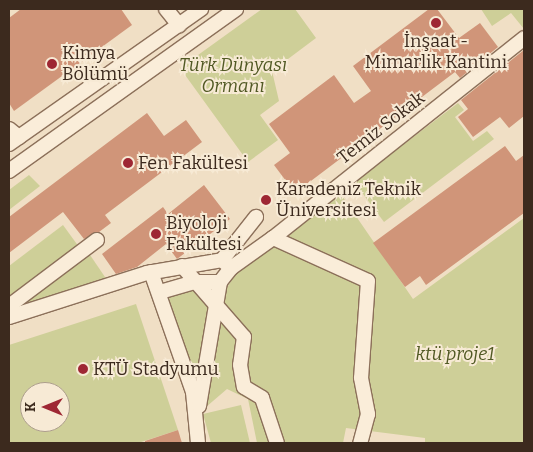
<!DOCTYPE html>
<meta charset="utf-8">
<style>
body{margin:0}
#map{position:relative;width:533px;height:452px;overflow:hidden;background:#f0dfc5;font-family:Bitter,serif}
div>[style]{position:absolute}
.green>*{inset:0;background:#cecf98}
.building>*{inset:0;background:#d09579}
.roads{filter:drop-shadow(1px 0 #8c705a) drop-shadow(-1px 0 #8c705a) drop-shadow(0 1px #8c705a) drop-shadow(0 -1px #8c705a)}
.minor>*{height:14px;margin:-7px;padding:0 7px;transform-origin:7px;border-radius:7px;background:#faedd9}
.dots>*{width:14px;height:14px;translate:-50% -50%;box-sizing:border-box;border:2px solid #f7ead5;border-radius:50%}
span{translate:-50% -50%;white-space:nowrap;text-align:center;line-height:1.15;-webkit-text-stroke:4px #f7ead5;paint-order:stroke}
.poi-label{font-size:18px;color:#3c2a1e}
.left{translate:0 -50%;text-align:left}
.park-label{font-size:18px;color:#515924;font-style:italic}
.street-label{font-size:18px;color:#3c2a1e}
.frame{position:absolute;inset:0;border:10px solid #3c2a1e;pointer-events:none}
.north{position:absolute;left:20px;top:382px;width:50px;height:50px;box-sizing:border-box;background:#f7ead5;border:1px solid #ac9d8c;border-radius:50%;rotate:270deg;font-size:14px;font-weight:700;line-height:20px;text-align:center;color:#3c2a1e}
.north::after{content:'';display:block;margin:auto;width:18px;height:22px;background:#9e2733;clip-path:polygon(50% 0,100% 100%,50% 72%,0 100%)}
</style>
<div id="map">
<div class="green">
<i style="clip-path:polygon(262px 9px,295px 9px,316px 38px,272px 71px,279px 101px,260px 115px,278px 140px,248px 162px,180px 68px)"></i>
<i style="clip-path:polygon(481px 9px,524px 9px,524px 29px,511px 13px,492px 26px)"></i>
<i style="clip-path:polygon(458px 103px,464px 110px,455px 117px,473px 141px,487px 131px,494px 139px,384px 222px,354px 182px)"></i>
<i style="clip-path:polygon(29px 175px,40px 186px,9px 210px,9px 190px)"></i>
<i style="clip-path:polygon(338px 190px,413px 299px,524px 218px,523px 443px,425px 443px,425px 438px,346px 428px,343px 443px,257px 443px,248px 399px,227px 389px,206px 407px,226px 289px,237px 272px,279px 244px)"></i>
<i style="clip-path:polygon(63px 225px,79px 247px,9px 296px,9px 266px)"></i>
<i style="clip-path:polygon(88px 252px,107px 280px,9px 312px)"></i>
<i style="clip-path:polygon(192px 287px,209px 308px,196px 388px,165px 296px)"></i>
<i style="clip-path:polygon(evenodd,136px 304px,178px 430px,138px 443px,9px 443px,9px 345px,136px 304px,30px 392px,60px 392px,60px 422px,30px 422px,30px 392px)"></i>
<i style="clip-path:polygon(241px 405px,250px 443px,211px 443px,203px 414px)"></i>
</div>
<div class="building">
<i style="clip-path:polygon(21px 9px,121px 9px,132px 25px,14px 111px,9px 103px,9px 18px)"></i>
<i style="clip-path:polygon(429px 9px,437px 9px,459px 38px,480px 23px,498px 47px,460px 78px,455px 72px,295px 193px,274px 165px,290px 153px,269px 124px,334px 75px,354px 103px,371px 91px,353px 66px)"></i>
<i style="clip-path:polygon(524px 50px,524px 116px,509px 128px,500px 117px,473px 137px,458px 117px,468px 109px,461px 100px)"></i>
<i style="clip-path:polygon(147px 113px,164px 136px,186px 120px,202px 142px,105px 215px,111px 223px,99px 232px,84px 239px,63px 212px,9px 253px,9px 217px)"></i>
<i style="clip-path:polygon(505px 146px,516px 161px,524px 155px,524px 213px,426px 285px,420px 276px,405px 287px,373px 243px)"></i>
<i style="clip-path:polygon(204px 185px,230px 219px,177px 259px,166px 244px,137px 267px,116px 274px,102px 254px,163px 207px,168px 214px)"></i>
<i style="clip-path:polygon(178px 430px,182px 443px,145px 443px,145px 441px)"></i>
</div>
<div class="roads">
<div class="minor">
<i style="left:166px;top:9px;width:21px;rotate:51deg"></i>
<i style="left:9px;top:129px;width:13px;rotate:39deg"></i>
<i style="left:9px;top:144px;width:235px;rotate:-35.1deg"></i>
<i style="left:9px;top:171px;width:279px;rotate:-35.5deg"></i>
<i style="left:273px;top:238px;width:104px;rotate:24.4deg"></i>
<i style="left:368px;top:281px;width:97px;rotate:94.1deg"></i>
<i style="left:361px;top:378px;width:37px;rotate:79deg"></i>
<i style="left:368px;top:414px;width:30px;rotate:105deg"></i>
<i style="left:222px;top:260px;width:12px;rotate:42deg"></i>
<i style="left:231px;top:268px;width:52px;rotate:-35.5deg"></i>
<i style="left:273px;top:238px;width:321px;rotate:-38.5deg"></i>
<i style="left:222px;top:260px;width:55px;rotate:-51.7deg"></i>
<i style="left:182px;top:266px;width:94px;rotate:48.9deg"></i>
<i style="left:244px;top:337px;width:28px;rotate:98deg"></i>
<i style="left:240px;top:365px;width:22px;rotate:80deg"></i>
<i style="left:244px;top:387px;width:21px;rotate:31deg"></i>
<i style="left:262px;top:398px;width:47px;rotate:71.6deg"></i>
<i style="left:151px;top:272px;width:127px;rotate:70.7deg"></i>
<i style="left:193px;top:392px;width:51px;rotate:84.4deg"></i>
<i style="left:160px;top:292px;width:35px;rotate:-16deg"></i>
<i style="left:194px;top:282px;width:26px"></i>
<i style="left:9px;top:306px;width:110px;rotate:-36.9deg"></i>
<i style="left:9px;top:317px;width:145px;rotate:-17.7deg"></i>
<i style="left:147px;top:273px;width:76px;rotate:-9.8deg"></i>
<i style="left:199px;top:406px;width:126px;rotate:-80.4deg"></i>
<i style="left:220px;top:282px;width:18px;rotate:-52deg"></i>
</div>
</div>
<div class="dots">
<i style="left:436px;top:23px;background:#9e2733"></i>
<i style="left:52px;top:64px;background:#9e2733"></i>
<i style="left:128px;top:163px;background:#9e2733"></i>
<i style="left:266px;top:200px;background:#9e2733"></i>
<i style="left:156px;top:234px;background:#9e2733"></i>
<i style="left:83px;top:369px;background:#9e2733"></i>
</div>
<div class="poi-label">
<span style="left:436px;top:52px">İnşaat -<br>Mimarlik Kantini</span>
<span class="left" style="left:62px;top:64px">Kimya<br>Bölümü</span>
<span class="left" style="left:138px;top:163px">Fen Fakültesi</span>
<span class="left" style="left:276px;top:200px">Karadeniz Teknik<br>Üniversitesi</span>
<span class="left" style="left:166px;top:234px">Biyoloji<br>Fakültesi</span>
<span class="left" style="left:93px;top:369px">KTÜ Stadyumu</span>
</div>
<div class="park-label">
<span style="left:233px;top:76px">Türk Dünyası<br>Ormanı</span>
<span style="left:455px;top:354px">ktü proje1</span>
</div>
<div class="street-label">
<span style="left:381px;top:128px;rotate:-38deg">Temiz Sokak</span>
</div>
<div class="frame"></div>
<div class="north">K</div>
</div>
